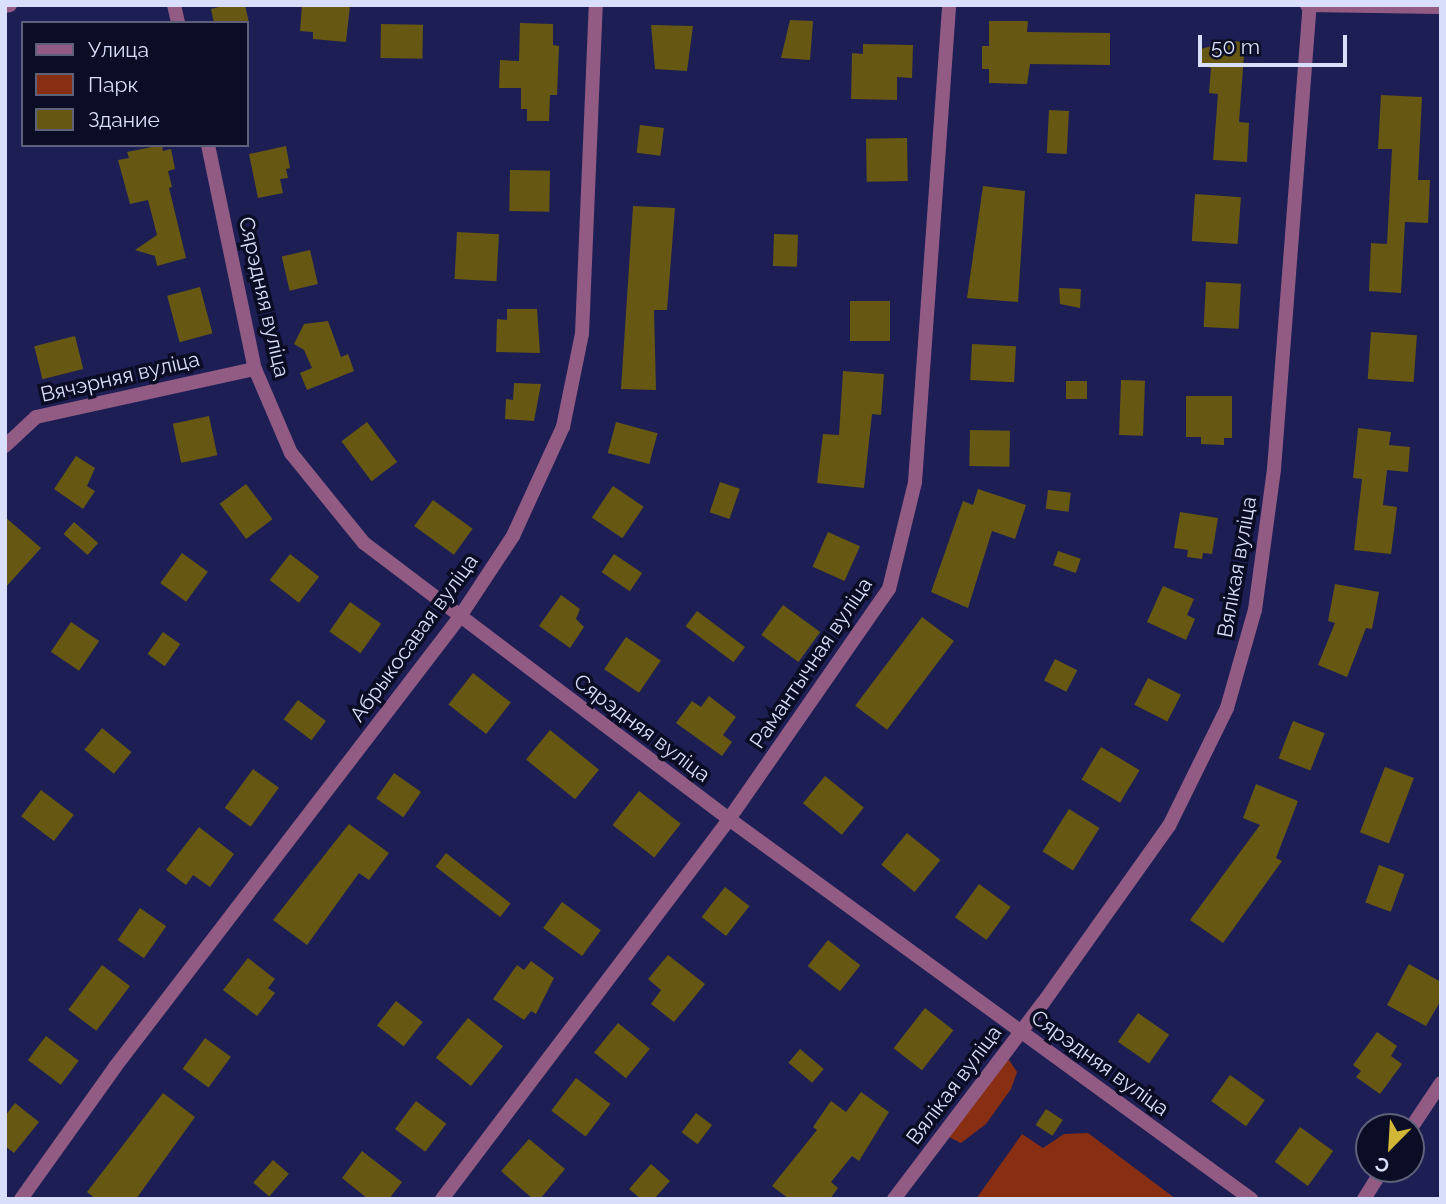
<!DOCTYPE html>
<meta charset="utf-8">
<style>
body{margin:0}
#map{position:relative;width:1446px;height:1204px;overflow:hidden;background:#1d1f54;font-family:Raleway,sans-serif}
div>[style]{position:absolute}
.green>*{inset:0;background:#882e13}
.building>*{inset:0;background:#665712;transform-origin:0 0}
.street>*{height:14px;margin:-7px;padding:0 7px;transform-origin:7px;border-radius:7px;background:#925b84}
span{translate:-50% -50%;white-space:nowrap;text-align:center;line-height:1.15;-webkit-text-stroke:7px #0b0d24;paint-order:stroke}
.street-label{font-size:21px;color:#d9dffa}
.frame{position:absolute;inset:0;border:7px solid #d9dffa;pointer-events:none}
.legend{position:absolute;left:21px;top:21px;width:228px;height:126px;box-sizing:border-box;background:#0b0d24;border:2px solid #5d617a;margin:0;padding:9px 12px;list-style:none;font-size:21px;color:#d9dffa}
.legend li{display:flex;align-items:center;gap:14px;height:35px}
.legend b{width:35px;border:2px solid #5d617a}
.north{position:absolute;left:1355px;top:1113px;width:70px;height:70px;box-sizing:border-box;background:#0b0d24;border:2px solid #5d617a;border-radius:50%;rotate:204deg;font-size:19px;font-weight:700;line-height:28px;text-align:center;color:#d9dffa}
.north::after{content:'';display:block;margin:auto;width:24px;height:32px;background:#d2b635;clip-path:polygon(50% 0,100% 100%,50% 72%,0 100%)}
.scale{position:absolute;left:1198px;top:35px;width:149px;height:32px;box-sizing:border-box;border:4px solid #d9dffa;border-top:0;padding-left:9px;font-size:21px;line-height:24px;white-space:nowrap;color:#d9dffa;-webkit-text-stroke:5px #0b0d24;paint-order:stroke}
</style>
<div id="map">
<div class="green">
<i style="clip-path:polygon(1009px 1060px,1017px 1072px,1011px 1089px,986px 1124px,961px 1143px,945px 1135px,994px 1066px)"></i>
<i style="clip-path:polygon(1088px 1133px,1176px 1199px,976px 1199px,1022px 1134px,1043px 1148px,1064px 1134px)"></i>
</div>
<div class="building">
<i style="clip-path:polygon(227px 5px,245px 5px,249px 23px,214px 23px,211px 9px)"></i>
<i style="clip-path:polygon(302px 5px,350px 5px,346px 42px,313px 39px,313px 32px,300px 31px)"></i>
<i style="clip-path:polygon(790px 20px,813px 21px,810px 60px,781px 58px)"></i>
<i style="clip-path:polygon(989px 21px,1028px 21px,1027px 32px,1110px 33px,1110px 65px,1030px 64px,1027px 84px,989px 83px,989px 69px,982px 69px,982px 46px,989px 46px)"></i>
<i style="clip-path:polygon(520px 23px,553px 24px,553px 45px,559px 46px,557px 95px,550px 95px,549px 121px,527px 121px,527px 109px,521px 109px,521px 88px,499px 88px,500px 60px,519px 61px)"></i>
<i style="left:381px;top:24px;width:42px;height:34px;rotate:1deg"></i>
<i style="clip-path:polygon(651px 25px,693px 26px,687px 71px,655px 69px)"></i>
<i style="clip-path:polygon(1213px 40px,1245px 42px,1239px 122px,1249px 123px,1247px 162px,1213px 160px,1218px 94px,1209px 93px,1211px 68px,1201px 65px,1200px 58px,1201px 49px,1212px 46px)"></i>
<i style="clip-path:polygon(863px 44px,913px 45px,912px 78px,897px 77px,897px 100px,851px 99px,852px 53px,863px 54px)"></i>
<i style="clip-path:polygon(1381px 95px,1422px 97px,1418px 180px,1430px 180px,1428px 223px,1405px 222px,1401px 293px,1369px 291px,1371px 243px,1387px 244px,1392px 149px,1378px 149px)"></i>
<i style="left:1049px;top:110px;width:20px;height:43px;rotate:3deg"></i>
<i style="left:640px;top:125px;width:24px;height:28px;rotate:7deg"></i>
<i style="left:907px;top:138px;width:43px;height:41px;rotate:89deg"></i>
<i style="clip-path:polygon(162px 145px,163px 151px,171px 149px,175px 169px,168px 171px,172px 187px,169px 188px,186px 258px,157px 266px,155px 256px,135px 250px,157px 235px,148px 200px,130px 204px,118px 160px,129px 158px,127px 152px)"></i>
<i style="clip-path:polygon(286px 146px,290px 168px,286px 169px,288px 178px,280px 179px,283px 193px,258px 198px,249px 154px)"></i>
<i style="left:510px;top:170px;width:40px;height:41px;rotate:1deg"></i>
<i style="clip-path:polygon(983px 186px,1025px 191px,1018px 302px,967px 298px)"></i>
<i style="left:1195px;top:194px;width:46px;height:47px;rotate:4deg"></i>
<i style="clip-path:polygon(633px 206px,675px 208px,667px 310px,654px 310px,656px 390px,621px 389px)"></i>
<i style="left:457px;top:232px;width:42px;height:47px;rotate:3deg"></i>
<i style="left:774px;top:234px;width:24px;height:32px;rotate:2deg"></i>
<i style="left:310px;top:250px;width:35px;height:29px;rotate:77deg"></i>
<i style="left:1206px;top:282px;width:35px;height:45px;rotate:3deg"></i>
<i style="left:200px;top:287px;width:48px;height:34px;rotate:75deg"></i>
<i style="clip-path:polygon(1059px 288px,1081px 289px,1080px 308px,1060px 304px)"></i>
<i style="left:850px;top:301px;width:40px;height:40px"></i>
<i style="clip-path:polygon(507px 309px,537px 309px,540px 353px,496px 352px,497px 319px,507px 320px)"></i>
<i style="clip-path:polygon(328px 321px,341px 357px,348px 354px,354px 371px,307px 390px,300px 373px,312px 368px,304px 350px,294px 344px,304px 324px)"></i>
<i style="left:1371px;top:332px;width:46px;height:47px;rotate:4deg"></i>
<i style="left:75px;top:336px;width:34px;height:42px;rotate:76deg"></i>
<i style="left:972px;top:344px;width:44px;height:36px;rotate:3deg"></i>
<i style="clip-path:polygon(843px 371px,884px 374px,881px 415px,872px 414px,864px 488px,817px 483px,823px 434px,839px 435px)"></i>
<i style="left:1121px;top:380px;width:24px;height:55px;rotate:2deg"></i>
<i style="left:1066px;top:381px;width:21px;height:18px"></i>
<i style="clip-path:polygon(514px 383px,541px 384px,534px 421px,505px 419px,506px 399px,513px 400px)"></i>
<i style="clip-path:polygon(1186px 396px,1232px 396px,1232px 438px,1224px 438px,1224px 445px,1201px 444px,1201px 437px,1186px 437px)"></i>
<i style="left:209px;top:416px;width:40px;height:37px;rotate:78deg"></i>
<i style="left:367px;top:422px;width:50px;height:32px;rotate:53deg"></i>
<i style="left:616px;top:422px;width:43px;height:32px;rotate:15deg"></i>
<i style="clip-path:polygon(1358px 428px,1391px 432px,1389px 445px,1410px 447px,1408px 472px,1387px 470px,1383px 505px,1397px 507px,1391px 554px,1354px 550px,1362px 479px,1353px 478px)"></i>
<i style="left:970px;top:430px;width:40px;height:36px;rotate:1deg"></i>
<i style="clip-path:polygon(76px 456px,95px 468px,87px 486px,95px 491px,83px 509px,54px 489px)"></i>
<i style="left:720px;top:482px;width:21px;height:32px;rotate:19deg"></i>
<i style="left:246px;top:484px;width:44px;height:33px;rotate:53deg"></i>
<i style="left:613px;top:486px;width:37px;height:38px;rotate:34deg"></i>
<i style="clip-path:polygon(978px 489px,1026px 505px,1015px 539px,992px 531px,968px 608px,931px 592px,963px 501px,973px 505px)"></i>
<i style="left:1048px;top:490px;width:23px;height:19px;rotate:7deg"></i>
<i style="left:433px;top:500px;width:49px;height:32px;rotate:36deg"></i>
<i style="clip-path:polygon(1180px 512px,1218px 518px,1212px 554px,1203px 553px,1202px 559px,1187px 557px,1188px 550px,1174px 548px)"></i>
<i style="clip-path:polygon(5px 517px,41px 548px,5px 588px)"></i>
<i style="left:74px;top:522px;width:32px;height:16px;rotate:41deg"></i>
<i style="left:828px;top:532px;width:35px;height:38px;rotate:24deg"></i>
<i style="left:1058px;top:551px;width:24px;height:15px;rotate:19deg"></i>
<i style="left:182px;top:553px;width:32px;height:37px;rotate:36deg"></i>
<i style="left:290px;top:554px;width:37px;height:33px;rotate:38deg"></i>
<i style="left:614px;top:554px;width:34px;height:22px;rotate:34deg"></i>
<i style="clip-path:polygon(1335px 584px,1379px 592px,1372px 629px,1366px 628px,1347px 677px,1318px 665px,1335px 623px,1328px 621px)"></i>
<i style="clip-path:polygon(1163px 586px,1194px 599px,1187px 615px,1195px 619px,1186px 640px,1147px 622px)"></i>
<i style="clip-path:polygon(561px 595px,580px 609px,576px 619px,584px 627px,570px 648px,539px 626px)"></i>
<i style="left:350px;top:602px;width:38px;height:36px;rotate:35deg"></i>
<i style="left:783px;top:605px;width:46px;height:37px;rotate:36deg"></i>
<i style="left:697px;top:611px;width:60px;height:19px;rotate:37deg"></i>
<i style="left:922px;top:617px;width:40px;height:111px;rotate:37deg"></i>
<i style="left:71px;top:622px;width:34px;height:36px;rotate:34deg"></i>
<i style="left:163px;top:632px;width:21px;height:27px;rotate:35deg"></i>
<i style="left:626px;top:637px;width:42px;height:39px;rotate:34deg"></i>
<i style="left:1055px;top:659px;width:25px;height:24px;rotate:27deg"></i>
<i style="left:473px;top:673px;width:48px;height:40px;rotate:38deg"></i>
<i style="left:1148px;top:678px;width:37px;height:30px;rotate:27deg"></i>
<i style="clip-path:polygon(709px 696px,736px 717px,723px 735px,732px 742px,722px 756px,676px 723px,692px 701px,701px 707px)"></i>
<i style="left:298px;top:700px;width:35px;height:24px;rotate:37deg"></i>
<i style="left:1293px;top:721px;width:34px;height:40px;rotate:21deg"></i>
<i style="left:102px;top:728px;width:38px;height:28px;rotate:39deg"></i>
<i style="left:550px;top:730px;width:63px;height:38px;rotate:39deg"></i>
<i style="left:1101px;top:747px;width:45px;height:38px;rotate:31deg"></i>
<i style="left:1385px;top:767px;width:31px;height:70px;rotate:21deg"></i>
<i style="left:253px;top:769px;width:32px;height:48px;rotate:36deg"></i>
<i style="left:394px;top:773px;width:33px;height:31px;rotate:35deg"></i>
<i style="left:825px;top:776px;width:50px;height:35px;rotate:39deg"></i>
<i style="clip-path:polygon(1256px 784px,1298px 801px,1276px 858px,1282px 861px,1223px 943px,1190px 920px,1260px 825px,1243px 818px)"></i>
<i style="left:41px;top:790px;width:41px;height:33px;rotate:37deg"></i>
<i style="left:639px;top:791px;width:53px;height:43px;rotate:38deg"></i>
<i style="left:1069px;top:809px;width:36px;height:50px;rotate:32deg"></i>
<i style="clip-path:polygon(349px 824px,389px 853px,369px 880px,359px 873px,307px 945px,273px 920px)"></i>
<i style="clip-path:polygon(199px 827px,234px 854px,210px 887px,193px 875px,186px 885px,166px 870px)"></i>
<i style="left:907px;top:833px;width:43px;height:41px;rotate:39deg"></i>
<i style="left:446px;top:853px;width:82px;height:17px;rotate:38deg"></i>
<i style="left:1379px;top:865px;width:27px;height:40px;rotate:20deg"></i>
<i style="left:979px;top:884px;width:39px;height:41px;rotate:36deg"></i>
<i style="left:725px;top:887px;width:31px;height:38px;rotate:38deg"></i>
<i style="left:562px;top:902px;width:48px;height:32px;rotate:36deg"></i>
<i style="left:140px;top:908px;width:32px;height:39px;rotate:35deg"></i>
<i style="left:828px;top:940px;width:41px;height:33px;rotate:38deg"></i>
<i style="clip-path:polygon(668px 955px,705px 984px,674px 1022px,651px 1004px,661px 990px,648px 979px)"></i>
<i style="clip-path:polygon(248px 958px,275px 979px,268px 988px,275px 993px,257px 1016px,223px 990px)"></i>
<i style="clip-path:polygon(531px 961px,554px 978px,536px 1014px,531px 1011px,524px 1020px,493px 999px,517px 965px,524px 970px)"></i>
<i style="clip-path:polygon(1409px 964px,1441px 982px,1441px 1000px,1426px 1026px,1387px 1005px)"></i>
<i style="left:102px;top:965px;width:35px;height:56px;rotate:37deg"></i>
<i style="left:396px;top:1001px;width:34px;height:31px;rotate:38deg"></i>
<i style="left:925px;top:1008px;width:36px;height:51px;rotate:38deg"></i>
<i style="left:1138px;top:1013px;width:38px;height:35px;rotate:35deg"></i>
<i style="left:468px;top:1018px;width:45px;height:51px;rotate:39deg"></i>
<i style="left:618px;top:1023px;width:41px;height:38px;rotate:39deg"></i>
<i style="clip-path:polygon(1377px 1032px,1397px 1046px,1391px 1056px,1402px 1064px,1380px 1094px,1356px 1077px,1361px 1071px,1353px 1065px)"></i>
<i style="left:46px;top:1036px;width:41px;height:30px;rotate:37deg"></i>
<i style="left:205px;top:1038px;width:32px;height:38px;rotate:36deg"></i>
<i style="left:800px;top:1049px;width:31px;height:18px;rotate:40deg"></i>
<i style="left:1230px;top:1075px;width:43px;height:32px;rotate:36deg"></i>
<i style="left:576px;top:1078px;width:43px;height:41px;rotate:37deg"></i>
<i style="clip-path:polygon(861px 1092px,889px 1112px,859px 1161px,852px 1156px,831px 1182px,838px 1188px,830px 1199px,789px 1199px,772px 1186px,817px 1130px,813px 1127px,831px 1101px,846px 1112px)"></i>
<i style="clip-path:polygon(163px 1093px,195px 1117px,136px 1199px,96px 1199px,87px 1192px)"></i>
<i style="left:416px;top:1101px;width:38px;height:35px;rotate:37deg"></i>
<i style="clip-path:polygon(15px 1103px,39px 1122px,14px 1153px,5px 1146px,5px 1116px)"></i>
<i style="left:1046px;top:1109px;width:20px;height:19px;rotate:33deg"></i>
<i style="left:696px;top:1113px;width:20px;height:24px;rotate:37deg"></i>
<i style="left:1300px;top:1127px;width:41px;height:43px;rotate:36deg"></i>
<i style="clip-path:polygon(529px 1139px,565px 1169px,540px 1199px,533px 1199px,501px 1171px)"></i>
<i style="clip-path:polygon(362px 1151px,402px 1182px,389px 1199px,368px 1199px,342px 1178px)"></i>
<i style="left:273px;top:1160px;width:21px;height:30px;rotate:41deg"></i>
<i style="clip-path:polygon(651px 1164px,670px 1181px,654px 1199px,641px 1199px,629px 1189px)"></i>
</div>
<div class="street">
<i style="left:174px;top:5px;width:18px;rotate:77deg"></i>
<i style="left:1307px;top:5px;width:134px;rotate:0.9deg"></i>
<i style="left:5px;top:6px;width:5px;rotate:-11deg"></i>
<i style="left:208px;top:145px;width:229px;rotate:78.2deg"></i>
<i style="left:255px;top:369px;width:91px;rotate:66.8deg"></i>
<i style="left:291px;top:453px;width:116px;rotate:51deg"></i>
<i style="left:364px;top:543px;width:458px;rotate:37.1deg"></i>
<i style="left:729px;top:819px;width:646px;rotate:36.05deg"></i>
<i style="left:5px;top:446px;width:42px;rotate:-43.1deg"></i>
<i style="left:36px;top:417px;width:224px;rotate:-12.4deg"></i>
<i style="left:1411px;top:1128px;width:54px;rotate:-56.3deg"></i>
<i style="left:21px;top:1199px;width:162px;rotate:-54.5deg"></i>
<i style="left:115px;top:1067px;width:566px;rotate:-52.54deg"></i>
<i style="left:459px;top:618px;width:98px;rotate:-56.6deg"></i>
<i style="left:513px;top:536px;width:120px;rotate:-65.4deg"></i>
<i style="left:563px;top:427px;width:95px;rotate:-78.5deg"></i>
<i style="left:582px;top:334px;width:329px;rotate:-87.6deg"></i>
<i style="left:442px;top:1199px;width:476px;rotate:-52.9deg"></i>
<i style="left:729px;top:819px;width:280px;rotate:-55.2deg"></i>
<i style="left:889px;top:589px;width:110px;rotate:-76.3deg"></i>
<i style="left:915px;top:482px;width:478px;rotate:-85.9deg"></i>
<i style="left:894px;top:1199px;width:246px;rotate:-52.8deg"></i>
<i style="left:1043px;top:1003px;width:217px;rotate:-54.6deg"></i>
<i style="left:1169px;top:826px;width:131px;rotate:-63.8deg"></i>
<i style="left:1227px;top:708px;width:102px;rotate:-74.1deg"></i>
<i style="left:1255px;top:610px;width:142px;rotate:-82.3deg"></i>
<i style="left:1274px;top:469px;width:465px;rotate:-85.6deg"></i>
<i style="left:1364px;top:1199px;width:36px;rotate:-58deg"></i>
</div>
<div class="street-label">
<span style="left:264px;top:297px;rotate:77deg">Сярэдняя вуліца</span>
<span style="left:120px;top:377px;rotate:-13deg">Вячэрняя вуліца</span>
<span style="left:1237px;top:567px;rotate:-80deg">Вялікая вуліца</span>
<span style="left:414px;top:638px;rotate:-54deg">Абрыкосавая вуліца</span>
<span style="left:811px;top:663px;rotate:-56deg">Рамантычная вуліца</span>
<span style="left:642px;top:728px;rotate:37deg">Сярэдняя вуліца</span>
<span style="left:1100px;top:1063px;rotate:36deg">Сярэдняя вуліца</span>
<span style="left:954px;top:1085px;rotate:-53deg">Вялікая вуліца</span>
</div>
<div class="frame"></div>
<ul class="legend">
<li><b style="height:9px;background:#925b84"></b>Улица</li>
<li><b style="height:19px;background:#882e13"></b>Парк</li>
<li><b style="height:19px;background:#665712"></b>Здание</li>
</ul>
<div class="north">С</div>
<div class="scale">50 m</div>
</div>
